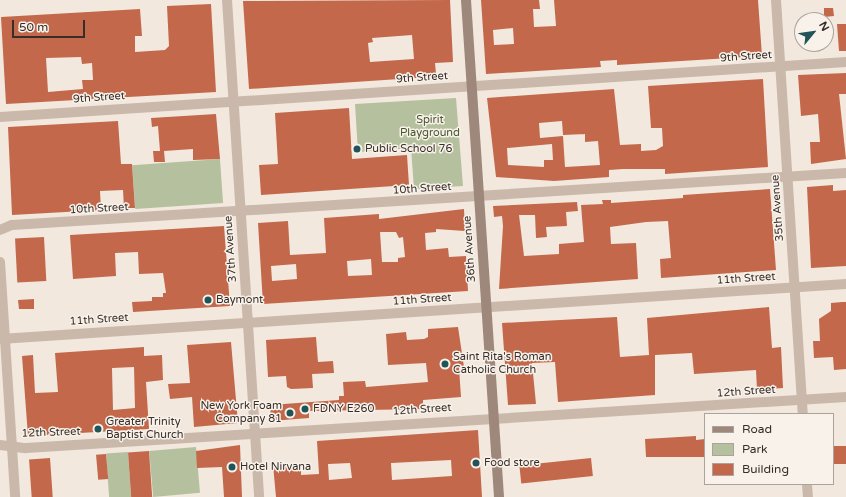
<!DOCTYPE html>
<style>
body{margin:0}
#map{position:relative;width:846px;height:497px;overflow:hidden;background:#f2e8de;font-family:"Varela Round",sans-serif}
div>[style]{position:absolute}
.green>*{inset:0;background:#b5c19e;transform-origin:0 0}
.building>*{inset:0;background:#c3684b;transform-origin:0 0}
.minor>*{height:10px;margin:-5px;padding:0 5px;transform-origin:5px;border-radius:5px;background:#cab8aa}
.tertiary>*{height:10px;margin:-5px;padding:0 5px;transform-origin:5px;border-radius:5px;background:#cab8aa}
.secondary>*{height:10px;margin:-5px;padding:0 5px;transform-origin:5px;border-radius:5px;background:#9e887b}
.dots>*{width:11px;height:11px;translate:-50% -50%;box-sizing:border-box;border:2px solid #f9f2ea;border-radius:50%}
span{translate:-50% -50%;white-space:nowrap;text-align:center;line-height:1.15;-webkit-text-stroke:3px #f9f2ea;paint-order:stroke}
.street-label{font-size:11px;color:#372e29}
.park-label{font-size:11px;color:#47552e}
.poi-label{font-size:11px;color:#372e29}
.left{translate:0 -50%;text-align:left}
.right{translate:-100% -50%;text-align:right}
.legend{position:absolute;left:704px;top:413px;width:130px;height:72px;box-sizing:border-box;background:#f9f2ea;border:1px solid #aba49d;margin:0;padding:5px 7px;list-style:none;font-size:12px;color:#372e29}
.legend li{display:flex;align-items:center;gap:8px;height:20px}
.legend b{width:20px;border:1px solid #aba49d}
.north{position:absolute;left:794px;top:12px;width:40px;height:40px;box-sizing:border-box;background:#f9f2ea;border:1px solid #aba49d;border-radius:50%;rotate:61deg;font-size:11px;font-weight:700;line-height:16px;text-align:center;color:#372e29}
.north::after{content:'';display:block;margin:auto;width:14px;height:18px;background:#205458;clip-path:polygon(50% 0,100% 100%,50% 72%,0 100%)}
.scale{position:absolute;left:12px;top:20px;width:73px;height:18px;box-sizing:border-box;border:2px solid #372e29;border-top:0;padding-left:5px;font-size:12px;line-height:14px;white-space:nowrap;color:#372e29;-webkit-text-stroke:3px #f9f2ea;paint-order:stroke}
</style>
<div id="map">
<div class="green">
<i style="clip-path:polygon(456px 98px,463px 186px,414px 189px,411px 148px,358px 152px,355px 104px)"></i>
<i style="left:220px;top:159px;width:44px;height:88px;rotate:86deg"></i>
<i style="left:196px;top:447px;width:46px;height:47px;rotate:85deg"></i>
<i style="left:128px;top:452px;width:45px;height:22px;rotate:86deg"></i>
</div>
<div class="building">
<i style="clip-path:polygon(evenodd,450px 0,453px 62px,435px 63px,436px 74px,429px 77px,249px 89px,243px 1px,450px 0,412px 35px,414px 59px,370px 62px,368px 43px,373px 42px,372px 38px,412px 35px)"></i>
<i style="clip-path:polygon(evenodd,481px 0,539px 0,540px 9px,533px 9px,534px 27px,556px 26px,554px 0,758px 0,762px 56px,617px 65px,617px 60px,600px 61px,601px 67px,486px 74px,481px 0,513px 28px,514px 44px,494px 45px,493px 30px,513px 28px)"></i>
<i style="clip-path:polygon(evenodd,211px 4px,216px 92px,6px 104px,1px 17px,140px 9px,142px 36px,135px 36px,135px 52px,165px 50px,169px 46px,167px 6px,211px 4px,81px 57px,82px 64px,92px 63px,93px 80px,82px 80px,83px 89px,48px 92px,46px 58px,81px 57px)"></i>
<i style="clip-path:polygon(824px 8px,833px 8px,834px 16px,824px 17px)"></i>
<i style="clip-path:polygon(837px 24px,846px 24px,846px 51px,839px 51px)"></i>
<i style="clip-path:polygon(846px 73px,846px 94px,839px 94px,846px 159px,811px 164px,810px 142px,820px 142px,818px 114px,801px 116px,798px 75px)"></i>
<i style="clip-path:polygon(evenodd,763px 79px,768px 167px,665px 174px,665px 169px,623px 169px,609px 170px,609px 177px,554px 181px,496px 177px,487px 98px,614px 89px,620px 145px,641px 144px,641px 151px,656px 150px,663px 146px,662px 128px,651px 128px,648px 86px,763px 79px,562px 121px,563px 135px,585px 134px,585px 142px,598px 141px,600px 165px,565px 167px,563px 136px,540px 138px,539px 123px,562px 121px,763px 79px,552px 144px,553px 160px,544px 160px,544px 167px,508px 165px,507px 148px,552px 144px)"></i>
<i style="clip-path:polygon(349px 108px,352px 159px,407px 155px,409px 185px,261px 195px,259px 165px,278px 164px,275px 113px)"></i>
<i style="clip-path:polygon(216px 114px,220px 159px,193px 160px,193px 149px,164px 151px,165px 162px,154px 162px,153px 151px,160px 151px,158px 126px,152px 127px,151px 118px)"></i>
<i style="clip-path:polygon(118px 121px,121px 164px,132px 164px,135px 208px,124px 208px,123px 190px,100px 191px,101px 210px,12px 215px,8px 127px)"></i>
<i style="clip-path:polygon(833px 185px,833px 191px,846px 190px,846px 266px,811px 268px,807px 187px)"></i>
<i style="clip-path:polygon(770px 189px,776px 270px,661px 278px,660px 259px,671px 258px,668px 221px,646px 222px,610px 227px,611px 244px,636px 243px,638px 279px,499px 289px,503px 226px,502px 216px,494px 217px,493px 206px,577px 202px,578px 211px,566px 212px,567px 226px,546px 227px,547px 237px,536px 238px,535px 215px,519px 215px,524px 256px,559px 254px,559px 244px,584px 242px,581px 205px,603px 204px,602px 200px,611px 200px,611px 203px,683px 198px,683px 195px)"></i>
<i style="clip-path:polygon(evenodd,464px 209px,465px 231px,436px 229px,436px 232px,425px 233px,426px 250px,448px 248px,449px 257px,466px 256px,468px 291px,263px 304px,258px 223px,288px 221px,290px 255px,326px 253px,324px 218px,379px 214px,379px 219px,464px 209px,380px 232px,396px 232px,399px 238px,403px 237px,405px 257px,398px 258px,398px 262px,382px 262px,380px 232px,464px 209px,371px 259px,372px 275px,348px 276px,347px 261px,371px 259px,464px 209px,296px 264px,297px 279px,272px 281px,271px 266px,296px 264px)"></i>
<i style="clip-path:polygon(224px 226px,230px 306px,133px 312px,132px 302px,152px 301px,152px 297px,163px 297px,163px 293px,166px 293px,163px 273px,139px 274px,138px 252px,115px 253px,116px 276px,73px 279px,70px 235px)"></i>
<i style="left:44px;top:237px;width:44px;height:29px;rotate:87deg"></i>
<i style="clip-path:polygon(34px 299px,34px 309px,19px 309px,18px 300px)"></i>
<i style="clip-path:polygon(842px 302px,846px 302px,846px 369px,834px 370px,833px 357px,814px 358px,813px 341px,820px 341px,819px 319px,831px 311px,831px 303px)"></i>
<i style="clip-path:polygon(769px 307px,772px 348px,781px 347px,783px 388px,757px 390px,756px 370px,694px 374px,692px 353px,655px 355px,655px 395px,558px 402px,555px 362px,532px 363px,536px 404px,508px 405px,502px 323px,617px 317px,620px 357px,649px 355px,647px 318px)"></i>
<i style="clip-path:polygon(458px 327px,464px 367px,459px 368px,461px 397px,423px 400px,423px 409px,309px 411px,309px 418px,271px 421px,270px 405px,339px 400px,339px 396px,344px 396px,343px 382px,365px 381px,366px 387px,428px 382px,426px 363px,388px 365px,386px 334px,406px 332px,407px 340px,424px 339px,428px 337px,428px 329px)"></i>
<i style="clip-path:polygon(316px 337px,318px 362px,333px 361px,334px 373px,312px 374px,313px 388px,291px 389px,287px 387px,286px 376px,268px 377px,266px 340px)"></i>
<i style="clip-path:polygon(231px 342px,238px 423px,194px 427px,192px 397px,170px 399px,168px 384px,190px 383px,187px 345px)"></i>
<i style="clip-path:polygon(evenodd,144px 347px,144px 356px,162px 355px,163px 380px,146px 382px,149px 429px,28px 436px,22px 356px,33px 355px,35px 393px,58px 392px,55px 353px,144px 347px,134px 367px,135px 408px,113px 410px,112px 368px,134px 367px)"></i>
<i style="clip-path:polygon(evenodd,478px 430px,482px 497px,276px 497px,273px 465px,301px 466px,301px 475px,319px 474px,317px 441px,478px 430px,451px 460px,452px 476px,392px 480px,391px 463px,451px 460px,478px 430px,350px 463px,352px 478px,329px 480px,328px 464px,350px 463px)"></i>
<i style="clip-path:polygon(696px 436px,696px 440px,705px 439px,705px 457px,646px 457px,645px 439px)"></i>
<i style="clip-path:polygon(240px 445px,242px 497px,224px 497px,222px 467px,197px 468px,196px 451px)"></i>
<i style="left:833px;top:446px;width:13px;height:18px"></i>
<i style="left:149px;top:451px;width:46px;height:21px;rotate:86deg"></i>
<i style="left:106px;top:454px;width:25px;height:10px;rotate:85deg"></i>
<i style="left:50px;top:458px;width:39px;height:21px;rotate:86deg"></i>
<i style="left:591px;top:458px;width:18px;height:72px;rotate:84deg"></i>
</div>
<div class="minor">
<i style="left:227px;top:0;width:498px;rotate:86.3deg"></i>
<i style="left:0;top:117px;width:848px;rotate:-3.72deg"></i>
<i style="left:0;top:230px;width:13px;rotate:-23deg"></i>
<i style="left:12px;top:225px;width:836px;rotate:-3.57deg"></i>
<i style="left:0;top:262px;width:235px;rotate:86.3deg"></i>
<i style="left:0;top:339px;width:848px;rotate:-3.72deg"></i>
<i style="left:0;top:445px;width:26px;rotate:7deg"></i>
<i style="left:26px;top:448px;width:822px;rotate:-3.56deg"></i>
</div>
<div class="tertiary">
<i style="left:776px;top:0;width:415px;rotate:86.3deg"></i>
<i style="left:807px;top:484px;width:13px;rotate:86deg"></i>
</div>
<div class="secondary">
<i style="left:466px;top:0;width:498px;rotate:86.2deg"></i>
</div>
<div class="dots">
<i style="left:357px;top:149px;background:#205458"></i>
<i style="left:208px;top:300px;background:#205458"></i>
<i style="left:445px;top:364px;background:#205458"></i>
<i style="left:305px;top:409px;background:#205458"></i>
<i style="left:290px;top:413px;background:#205458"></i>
<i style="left:98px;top:429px;background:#205458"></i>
<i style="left:476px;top:463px;background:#205458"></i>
<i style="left:232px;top:467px;background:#205458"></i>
</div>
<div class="street-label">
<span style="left:746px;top:57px;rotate:-4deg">9th Street</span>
<span style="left:422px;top:78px;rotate:-4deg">9th Street</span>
<span style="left:99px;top:98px;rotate:-4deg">9th Street</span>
<span style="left:422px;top:189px;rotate:-4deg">10th Street</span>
<span style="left:778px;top:208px;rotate:-94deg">35th Avenue</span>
<span style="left:99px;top:209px;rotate:-3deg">10th Street</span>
<span style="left:231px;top:249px;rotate:-94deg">37th Avenue</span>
<span style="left:470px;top:249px;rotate:-94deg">36th Avenue</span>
<span style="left:746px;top:279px;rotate:-4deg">11th Street</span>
<span style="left:422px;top:300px;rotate:-4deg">11th Street</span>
<span style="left:99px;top:320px;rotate:-4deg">11th Street</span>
<span style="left:746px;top:392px;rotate:-4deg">12th Street</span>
<span style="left:422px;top:410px;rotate:-4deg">12th Street</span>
<span style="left:51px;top:433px;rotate:-2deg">12th Street</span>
</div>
<div class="park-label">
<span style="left:430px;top:127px">Spirit<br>Playground</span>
</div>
<div class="poi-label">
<span class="left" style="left:365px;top:149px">Public School 76</span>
<span class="left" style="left:216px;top:300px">Baymont</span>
<span class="left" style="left:453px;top:364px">Saint Rita's Roman<br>Catholic Church</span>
<span class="right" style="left:282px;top:413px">New York Foam<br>Company 81</span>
<span class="left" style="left:313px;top:409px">FDNY E260</span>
<span class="left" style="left:106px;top:429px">Greater Trinity<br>Baptist Church</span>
<span class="left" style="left:484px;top:463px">Food store</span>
<span class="left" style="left:240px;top:467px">Hotel Nirvana</span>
</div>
<ul class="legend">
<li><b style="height:5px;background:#9e887b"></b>Road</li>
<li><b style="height:11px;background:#b5c19e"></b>Park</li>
<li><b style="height:11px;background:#c3684b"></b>Building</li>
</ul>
<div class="north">N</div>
<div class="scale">50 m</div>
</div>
